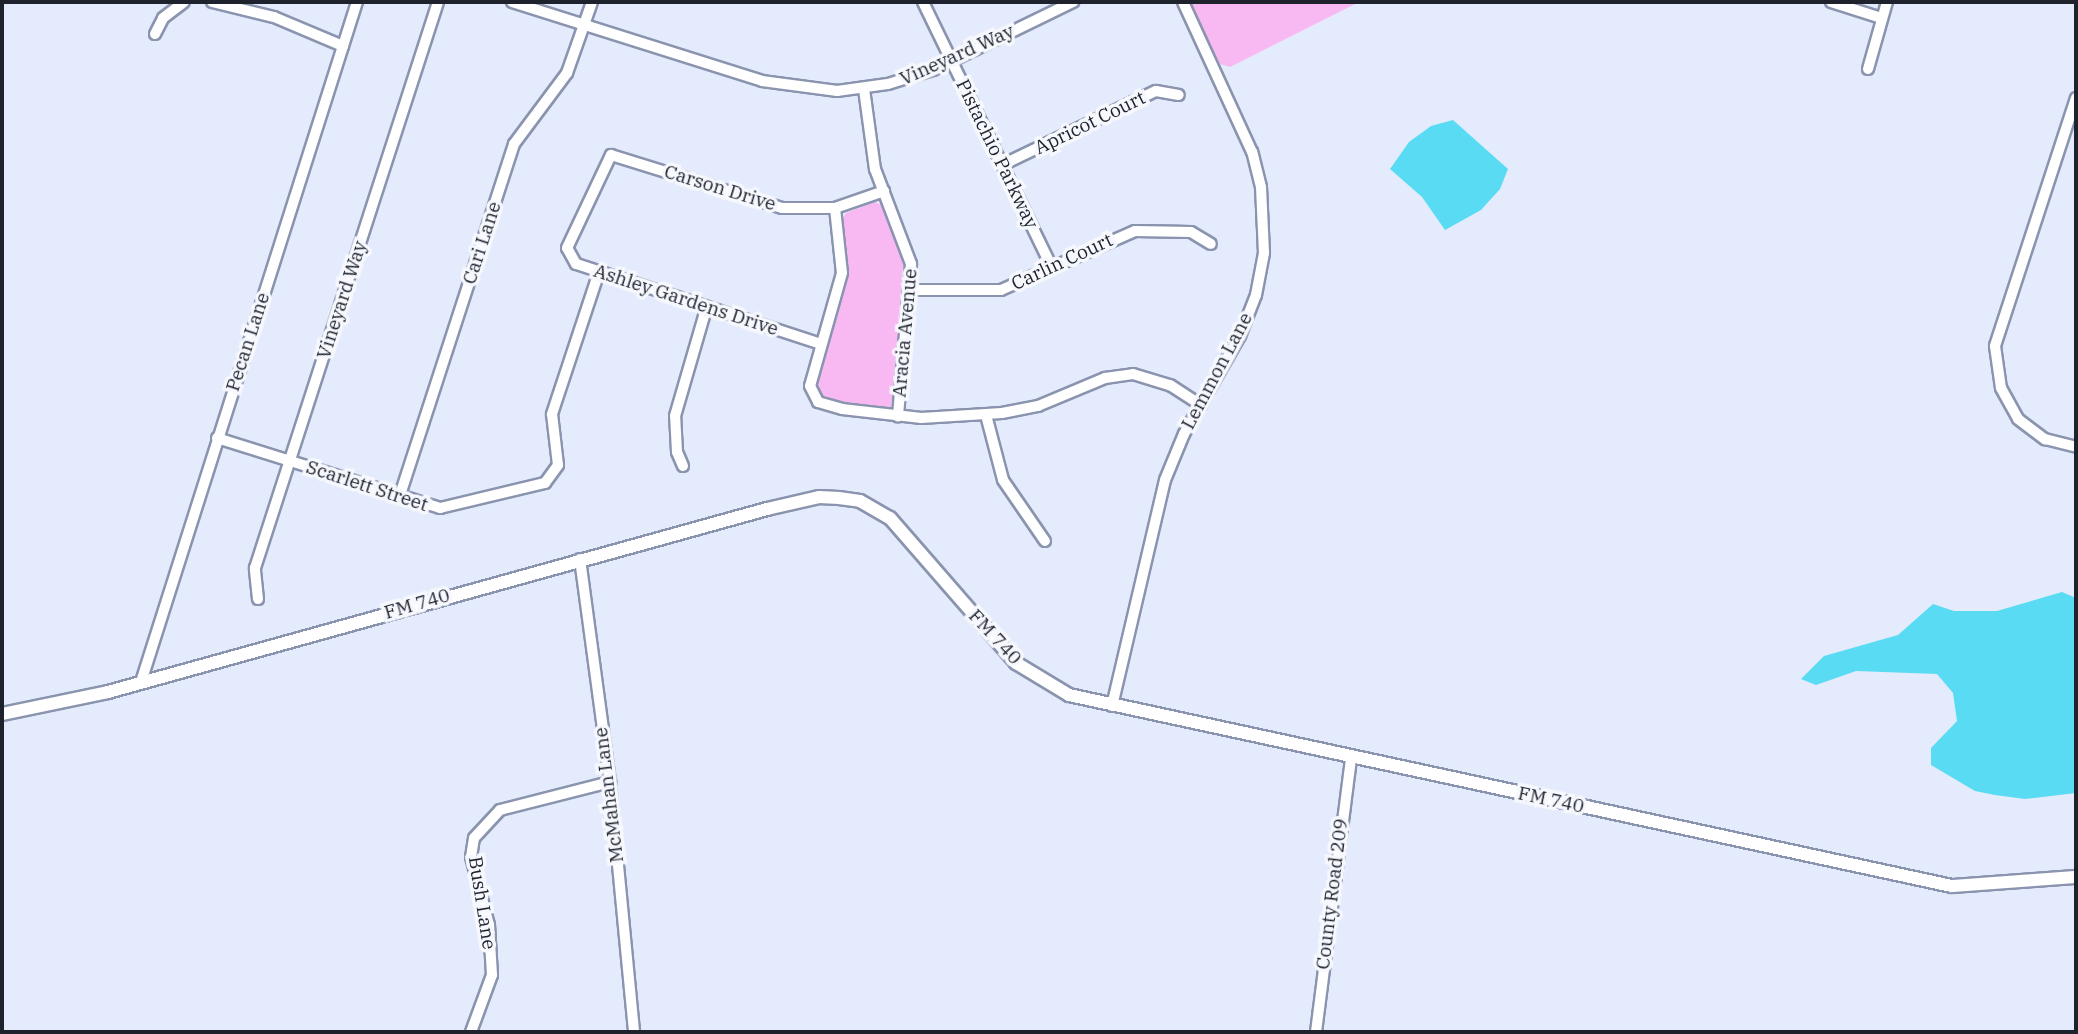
<!DOCTYPE html>
<style>
body{margin:0}
#map{position:relative;width:2078px;height:1034px;overflow:hidden;background:#e4ebfc;font-family:"IBM Plex Serif",serif}
div>[style]{position:absolute}
.green>*{inset:0;background:#f8b8f2}
.water>*{inset:0;background:#59dcf3}
.roads{filter:drop-shadow(2px 0 #8a94af) drop-shadow(-2px 0 #8a94af) drop-shadow(0 2px #8a94af) drop-shadow(0 -2px #8a94af)}
.minor>*{height:10px;margin:-5px;padding:0 5px;transform-origin:5px;border-radius:5px;background:#fff}
.major>*{height:12px;margin:-6px;padding:0 6px;transform-origin:6px;border-radius:6px;background:#fff}
span{translate:-50% -50%;white-space:nowrap;text-align:center;line-height:1.15;-webkit-text-stroke:7px #f6f8fe;paint-order:stroke}
.street-label{font-size:19px;color:#1e222c}
.frame{position:absolute;inset:0;border:4px solid #1e222c;pointer-events:none}
</style>
<div id="map">
<div class="green">
<i style="clip-path:polygon(1189px 2px,1359px 2px,1230px 67px,1220px 64px)"></i>
<i style="clip-path:polygon(875px 202px,881px 205px,894px 232px,903px 265px,895px 395px,889px 412px,820px 398px,814px 383px,847px 271px,842px 219px,846px 213px)"></i>
</div>
<div class="water">
<i style="clip-path:polygon(1453px 120px,1508px 169px,1500px 189px,1481px 210px,1445px 230px,1422px 197px,1390px 169px,1409px 142px,1431px 126px)"></i>
<i style="clip-path:polygon(2062px 592px,2076px 598px,2076px 793px,2025px 799px,1995px 795px,1975px 791px,1931px 765px,1931px 748px,1957px 721px,1953px 693px,1937px 674px,1856px 671px,1816px 685px,1801px 679px,1824px 656px,1898px 635px,1933px 604px,1954px 611px,1997px 611px)"></i>
</div>
<div class="roads">
<div class="minor">
<i style="left:212px;top:2px;width:64px;rotate:13.6deg"></i>
<i style="left:274px;top:17px;width:75px;rotate:22.8deg"></i>
<i style="left:512px;top:2px;width:262px;rotate:17.5deg"></i>
<i style="left:762px;top:81px;width:76px;rotate:7.6deg"></i>
<i style="left:837px;top:91px;width:51px;rotate:-7.8deg"></i>
<i style="left:888px;top:84px;width:47px;rotate:-17.3deg"></i>
<i style="left:933px;top:70px;width:156px;rotate:-25.9deg"></i>
<i style="left:923px;top:2px;width:296px;rotate:64.1deg"></i>
<i style="left:1831px;top:2px;width:52px;rotate:17.7deg"></i>
<i style="left:155px;top:34px;width:18px;rotate:-63deg"></i>
<i style="left:163px;top:18px;width:26px;rotate:-37deg"></i>
<i style="left:1868px;top:69px;width:70px;rotate:-74.2deg"></i>
<i style="left:864px;top:89px;width:81px;rotate:82.2deg"></i>
<i style="left:875px;top:169px;width:102px;rotate:69.2deg"></i>
<i style="left:911px;top:264px;width:153px;rotate:94.9deg"></i>
<i style="left:2076px;top:98px;width:261px;rotate:108.1deg"></i>
<i style="left:1995px;top:346px;width:42px;rotate:81.9deg"></i>
<i style="left:2001px;top:388px;width:35px;rotate:61deg"></i>
<i style="left:2018px;top:419px;width:34px;rotate:37deg"></i>
<i style="left:2045px;top:439px;width:32px;rotate:14deg"></i>
<i style="left:1002px;top:165px;width:171px;rotate:-25.7deg"></i>
<i style="left:1156px;top:91px;width:23px;rotate:10deg"></i>
<i style="left:835px;top:208px;width:65px;rotate:83.9deg"></i>
<i style="left:842px;top:273px;width:117px;rotate:105.8deg"></i>
<i style="left:810px;top:386px;width:18px;rotate:63deg"></i>
<i style="left:818px;top:402px;width:25px;rotate:16deg"></i>
<i style="left:842px;top:409px;width:80px;rotate:6.5deg"></i>
<i style="left:921px;top:418px;width:81px;rotate:-3.5deg"></i>
<i style="left:1002px;top:413px;width:37px;rotate:-11deg"></i>
<i style="left:1038px;top:406px;width:73px;rotate:-22.7deg"></i>
<i style="left:1105px;top:378px;width:28px;rotate:-8deg"></i>
<i style="left:1133px;top:374px;width:39px;rotate:17deg"></i>
<i style="left:1170px;top:385px;width:37px;rotate:33deg"></i>
<i style="left:910px;top:290px;width:91px"></i>
<i style="left:1001px;top:290px;width:146px;rotate:-23.8deg"></i>
<i style="left:1135px;top:231px;width:56px;rotate:1deg"></i>
<i style="left:1191px;top:232px;width:23px;rotate:31deg"></i>
<i style="left:821px;top:344px;width:258px;rotate:-161.9deg"></i>
<i style="left:576px;top:264px;width:18px;rotate:-119deg"></i>
<i style="left:567px;top:248px;width:103px;rotate:-64.7deg"></i>
<i style="left:611px;top:155px;width:179px;rotate:17.2deg"></i>
<i style="left:782px;top:208px;width:53px"></i>
<i style="left:835px;top:208px;width:52px;rotate:-19.1deg"></i>
<i style="left:986px;top:415px;width:67px;rotate:75.3deg"></i>
<i style="left:1003px;top:480px;width:74px;rotate:55.5deg"></i>
<i style="left:217px;top:438px;width:234px;rotate:17.4deg"></i>
<i style="left:440px;top:508px;width:108px;rotate:-13.4deg"></i>
<i style="left:545px;top:483px;width:22px;rotate:-54deg"></i>
<i style="left:558px;top:465px;width:51px;rotate:-96.7deg"></i>
<i style="left:552px;top:414px;width:150px;rotate:-71.7deg"></i>
<i style="left:683px;top:466px;width:15px;rotate:-113deg"></i>
<i style="left:677px;top:452px;width:36px;rotate:-93deg"></i>
<i style="left:675px;top:416px;width:111px;rotate:-73.8deg"></i>
<i style="left:399px;top:498px;width:372px;rotate:-72deg"></i>
<i style="left:514px;top:144px;width:89px;rotate:-53.3deg"></i>
<i style="left:567px;top:73px;width:75px;rotate:-70.6deg"></i>
<i style="left:580px;top:559px;width:225px;rotate:82.3deg"></i>
<i style="left:610px;top:782px;width:251px;rotate:84.5deg"></i>
<i style="left:258px;top:599px;width:31px;rotate:-96deg"></i>
<i style="left:255px;top:568px;width:595px;rotate:-72.08deg"></i>
<i style="left:141px;top:682px;width:713px;rotate:-72.38deg"></i>
<i style="left:1112px;top:706px;width:232px;rotate:-76.8deg"></i>
<i style="left:1165px;top:480px;width:50px;rotate:-67.6deg"></i>
<i style="left:1184px;top:434px;width:113px;rotate:-60.3deg"></i>
<i style="left:1240px;top:336px;width:44px;rotate:-68.7deg"></i>
<i style="left:1256px;top:295px;width:43px;rotate:-79.2deg"></i>
<i style="left:1264px;top:253px;width:66px;rotate:-92.6deg"></i>
<i style="left:1261px;top:187px;width:36px;rotate:-104deg"></i>
<i style="left:1252px;top:152px;width:165px;rotate:-114.7deg"></i>
<i style="left:471px;top:1032px;width:61px;rotate:-69.8deg"></i>
<i style="left:492px;top:975px;width:50px;rotate:-93.4deg"></i>
<i style="left:489px;top:925px;width:70px;rotate:-104.8deg"></i>
<i style="left:471px;top:857px;width:19px;rotate:-81deg"></i>
<i style="left:474px;top:838px;width:38px;rotate:-47deg"></i>
<i style="left:500px;top:810px;width:114px;rotate:-14.3deg"></i>
<i style="left:1316px;top:1032px;width:277px;rotate:-82.7deg"></i>
</div>
<div class="major">
<i style="left:2px;top:714px;width:108px;rotate:-11.7deg"></i>
<i style="left:108px;top:692px;width:684px;rotate:-15.52deg"></i>
<i style="left:767px;top:509px;width:53px;rotate:-13deg"></i>
<i style="left:819px;top:497px;width:20px;rotate:3deg"></i>
<i style="left:839px;top:498px;width:21px;rotate:8deg"></i>
<i style="left:860px;top:501px;width:34px;rotate:30deg"></i>
<i style="left:890px;top:518px;width:192px;rotate:49deg"></i>
<i style="left:1016px;top:663px;width:62px;rotate:31.1deg"></i>
<i style="left:1069px;top:695px;width:903px;rotate:12.21deg"></i>
<i style="left:1952px;top:886px;width:124px;rotate:-4.2deg"></i>
</div>
</div>
<div class="street-label">
<span style="left:957px;top:55px;rotate:-24deg">Vineyard Way</span>
<span style="left:1090px;top:123px;rotate:-26deg">Apricot Court</span>
<span style="left:997px;top:154px;rotate:64deg">Pistachio Parkway</span>
<span style="left:720px;top:188px;rotate:17deg">Carson Drive</span>
<span style="left:482px;top:243px;rotate:-72deg">Cari Lane</span>
<span style="left:1062px;top:262px;rotate:-25deg">Carlin Court</span>
<span style="left:342px;top:300px;rotate:-72deg">Vineyard Way</span>
<span style="left:686px;top:300px;rotate:18deg">Ashley Gardens Drive</span>
<span style="left:905px;top:333px;rotate:-85deg">Aracia Avenue</span>
<span style="left:248px;top:342px;rotate:-72deg">Pecan Lane</span>
<span style="left:1217px;top:371px;rotate:-62deg">Lemmon Lane</span>
<span style="left:367px;top:486px;rotate:18deg">Scarlett Street</span>
<span style="left:417px;top:604px;rotate:-16deg">FM 740</span>
<span style="left:995px;top:637px;rotate:47deg">FM 740</span>
<span style="left:609px;top:795px;rotate:-97deg">McMahan Lane</span>
<span style="left:1551px;top:800px;rotate:12deg">FM 740</span>
<span style="left:1332px;top:894px;rotate:-83deg">County Road 209</span>
<span style="left:482px;top:903px;rotate:81deg">Bush Lane</span>
</div>
<div class="frame"></div>
</div>
